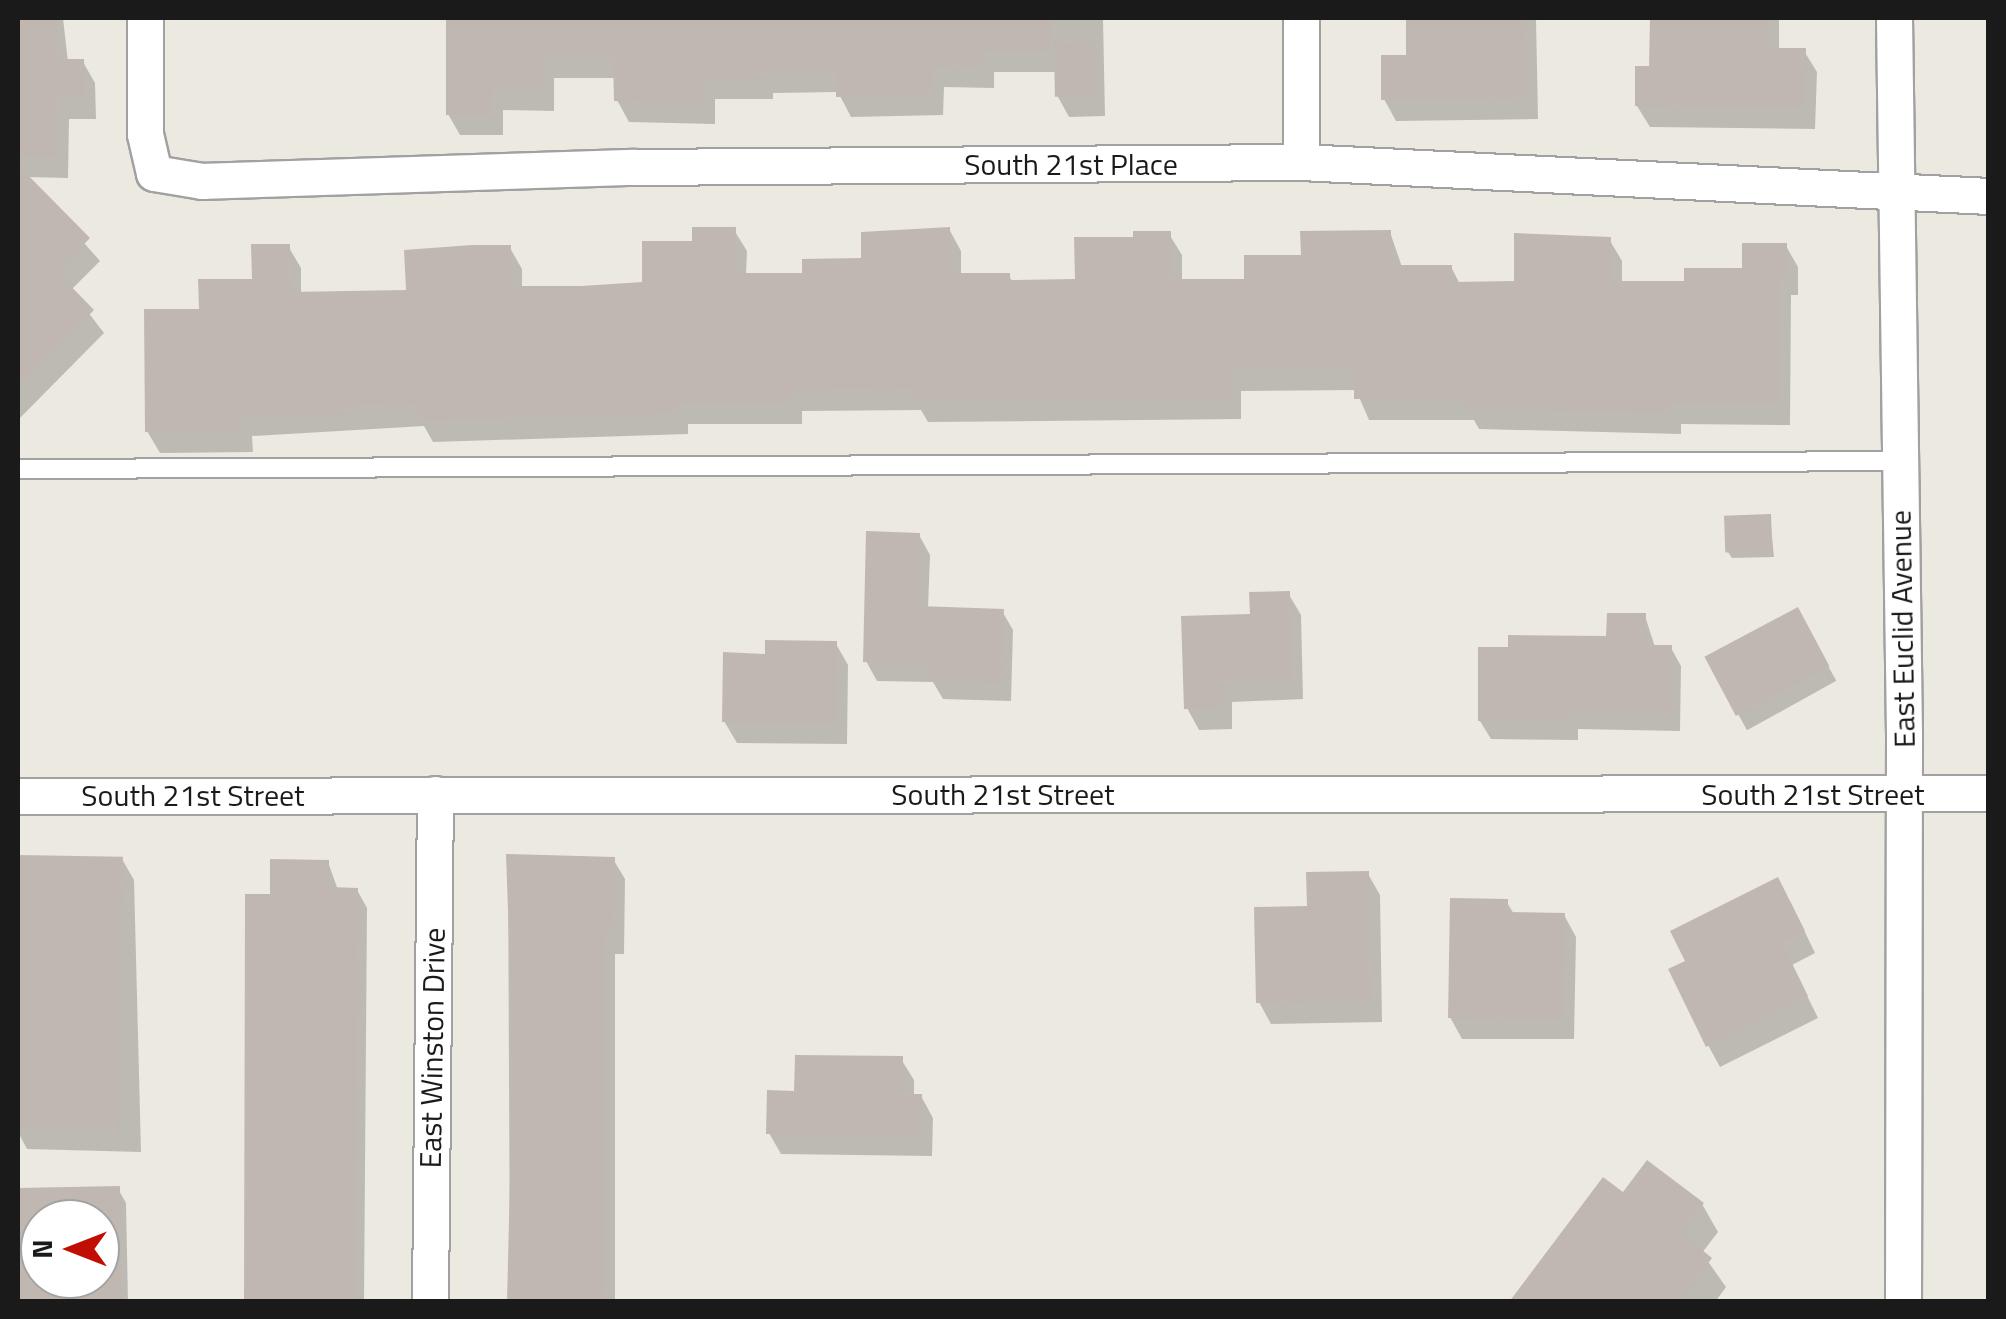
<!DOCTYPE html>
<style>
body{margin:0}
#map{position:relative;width:2006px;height:1319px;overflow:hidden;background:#ece9e0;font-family:"Titillium Web",sans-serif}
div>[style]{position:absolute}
.shadow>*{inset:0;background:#0003;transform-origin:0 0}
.building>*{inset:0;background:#c0b8b0;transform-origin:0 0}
.roads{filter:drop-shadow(2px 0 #a1a1a1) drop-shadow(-2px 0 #a1a1a1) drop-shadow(0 2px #a1a1a1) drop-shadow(0 -2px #a1a1a1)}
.lane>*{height:18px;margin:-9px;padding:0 9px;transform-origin:9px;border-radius:9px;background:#fff}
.street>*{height:35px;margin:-17.5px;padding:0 17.5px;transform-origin:17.5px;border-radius:17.5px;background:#fff}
span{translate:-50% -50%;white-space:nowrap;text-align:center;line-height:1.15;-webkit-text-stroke:8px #fff;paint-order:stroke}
.street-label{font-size:30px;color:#1a1a1a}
.frame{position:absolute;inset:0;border:20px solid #1a1a1a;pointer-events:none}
.north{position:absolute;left:20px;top:1199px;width:100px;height:100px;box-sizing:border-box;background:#fff;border:2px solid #a3a3a3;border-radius:50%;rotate:270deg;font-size:28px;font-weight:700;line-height:40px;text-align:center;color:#1a1a1a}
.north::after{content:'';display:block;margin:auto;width:35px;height:45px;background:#c10e04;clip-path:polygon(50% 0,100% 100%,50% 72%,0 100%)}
</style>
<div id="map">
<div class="shadow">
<i style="clip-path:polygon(18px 18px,63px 18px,68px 62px,83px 62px,95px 83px,96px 119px,69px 119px,68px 178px,26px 177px,100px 261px,71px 290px,104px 333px,18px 420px,18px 251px,42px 226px,18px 226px)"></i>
<i style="clip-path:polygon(448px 18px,1103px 18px,1105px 116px,1069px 117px,1057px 95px,1057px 72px,994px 72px,994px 88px,944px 87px,943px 115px,851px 117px,838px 92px,773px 93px,773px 99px,715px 99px,715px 124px,629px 122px,617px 100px,616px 78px,554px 78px,554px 111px,503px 110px,503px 135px,460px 135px,448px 114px)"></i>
<i style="clip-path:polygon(1408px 18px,1536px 18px,1538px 119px,1396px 121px,1384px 99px,1409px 57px)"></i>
<i style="clip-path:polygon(1652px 18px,1779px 18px,1779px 50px,1804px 51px,1817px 72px,1815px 129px,1650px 127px,1637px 106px,1652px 68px)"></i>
<i style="clip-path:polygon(949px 229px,961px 251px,961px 276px,1009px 276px,1013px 282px,1077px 281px,1136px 239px,1169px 234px,1182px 255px,1182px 281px,1246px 281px,1390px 232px,1402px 267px,1451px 267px,1460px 284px,1517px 284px,1609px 239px,1622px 261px,1622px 283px,1686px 283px,1745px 271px,1786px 246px,1798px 267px,1798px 295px,1791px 295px,1790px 425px,1681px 424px,1681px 434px,1479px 429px,1474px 420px,1369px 420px,1356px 390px,1241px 391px,1241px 419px,928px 422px,921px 410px,802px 411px,802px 424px,688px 424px,688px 434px,433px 442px,424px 426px,252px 436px,253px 452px,160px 453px,147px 431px,201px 311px,254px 281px,288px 246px,301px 268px,301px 294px,408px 292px,510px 248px,522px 269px,522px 288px,645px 284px,695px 243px,734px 230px,747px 251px,746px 275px,805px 276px)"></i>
<i style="clip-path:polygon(1770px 517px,1774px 557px,1732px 558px,1728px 552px)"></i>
<i style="clip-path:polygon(919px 535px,930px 555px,928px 609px,1002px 611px,1013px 630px,1011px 701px,943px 699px,933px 682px,877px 681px,866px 661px)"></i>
<i style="clip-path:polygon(1288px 593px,1301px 615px,1303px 699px,1232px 702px,1232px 729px,1199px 730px,1187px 708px)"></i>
<i style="left:1797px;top:610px;width:81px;height:102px;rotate:61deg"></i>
<i style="clip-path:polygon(1645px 616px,1655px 647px,1671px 648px,1681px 666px,1680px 731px,1578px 729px,1578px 740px,1491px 739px,1480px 721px,1511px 650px,1608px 638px)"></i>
<i style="clip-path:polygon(836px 644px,848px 665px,847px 744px,737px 743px,724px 721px,768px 656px)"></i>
<i style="clip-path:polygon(18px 857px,122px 859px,134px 880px,141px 1152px,27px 1149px,18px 1132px)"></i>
<i style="clip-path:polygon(508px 857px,613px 859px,625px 879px,624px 954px,615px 954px,615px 1302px,510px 1302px)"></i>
<i style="clip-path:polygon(328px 862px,338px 890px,357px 890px,367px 908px,364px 1302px,247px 1302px,273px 897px)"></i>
<i style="clip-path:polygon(1368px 874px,1380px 895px,1382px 1022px,1271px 1024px,1259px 1002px,1310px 909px)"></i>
<i style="clip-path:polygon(1506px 901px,1514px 914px,1564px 915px,1576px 937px,1574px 1039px,1462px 1039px,1450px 1017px)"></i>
<i style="clip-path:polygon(1790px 901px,1815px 953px,1792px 965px,1818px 1018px,1720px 1067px,1708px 1045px)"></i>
<i style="clip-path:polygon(901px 1059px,914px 1080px,914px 1096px,921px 1096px,933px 1118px,932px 1156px,781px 1154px,769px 1133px,797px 1094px)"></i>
<i style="clip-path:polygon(evenodd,118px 1189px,126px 1203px,128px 1302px,18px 1302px,18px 1190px,118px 1189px,40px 1219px,100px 1219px,100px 1279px,40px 1279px,40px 1219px)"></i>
<i style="clip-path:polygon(1702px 1204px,1718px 1232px,1702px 1253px,1726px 1287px,1715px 1302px,1512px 1302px)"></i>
</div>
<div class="building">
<i style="clip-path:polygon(18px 18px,57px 18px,57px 59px,84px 59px,85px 98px,58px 98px,57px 157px,18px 157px)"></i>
<i style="clip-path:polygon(446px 18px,1051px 18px,1051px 51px,983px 51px,983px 67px,933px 66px,932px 94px,836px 97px,836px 71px,762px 72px,762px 79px,704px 79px,704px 103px,614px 101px,613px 57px,543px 57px,543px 90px,492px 89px,492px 115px,446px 115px)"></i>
<i style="clip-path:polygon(1406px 18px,1525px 18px,1527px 98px,1381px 100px,1381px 55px,1406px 55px)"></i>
<i style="clip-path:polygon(1650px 18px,1768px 18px,1768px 48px,1806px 48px,1804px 108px,1635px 106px,1635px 66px,1649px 66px)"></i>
<i style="left:1094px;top:42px;width:54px;height:40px;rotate:89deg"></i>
<i style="clip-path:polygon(18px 165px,90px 238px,57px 272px,94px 310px,18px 386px)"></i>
<i style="clip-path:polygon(692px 227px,736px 227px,735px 273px,802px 273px,802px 259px,861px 258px,861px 232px,950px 227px,951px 273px,1010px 273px,1010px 280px,1075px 279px,1074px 237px,1133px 237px,1133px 231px,1171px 231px,1171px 279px,1244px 279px,1244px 255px,1301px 255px,1300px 231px,1391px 230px,1391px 265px,1452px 265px,1452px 282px,1514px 281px,1514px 233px,1611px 237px,1611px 281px,1684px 281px,1684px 268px,1742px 268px,1742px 243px,1787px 243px,1787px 274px,1780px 274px,1779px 404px,1670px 403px,1670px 413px,1464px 408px,1464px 399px,1354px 399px,1354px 369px,1230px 370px,1230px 398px,913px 402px,913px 389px,791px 390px,791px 403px,677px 403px,677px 413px,418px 421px,418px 405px,349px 406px,349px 414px,242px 415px,242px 431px,145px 432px,144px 309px,199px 309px,198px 279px,252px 279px,251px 244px,290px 244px,291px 292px,406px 290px,404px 250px,472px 245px,511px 245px,511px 286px,582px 286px,642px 282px,642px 241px,692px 241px)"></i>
<i style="left:1771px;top:514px;width:37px;height:47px;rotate:88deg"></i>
<i style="clip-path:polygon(866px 531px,920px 533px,918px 606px,1004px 609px,1002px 683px,929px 680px,930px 664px,863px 662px)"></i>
<i style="clip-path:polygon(1290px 591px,1292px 678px,1221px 681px,1222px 708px,1184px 709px,1181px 616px,1250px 614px,1249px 592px)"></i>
<i style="left:1798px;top:607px;width:67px;height:106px;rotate:62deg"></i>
<i style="clip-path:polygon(1607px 613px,1646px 613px,1645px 645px,1672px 645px,1671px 714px,1569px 711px,1569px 722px,1478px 721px,1478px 647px,1508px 647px,1508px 635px,1606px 636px)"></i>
<i style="clip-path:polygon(765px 640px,837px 641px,836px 724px,722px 722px,723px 652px,765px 654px)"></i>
<i style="clip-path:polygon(506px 854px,615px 857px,613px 934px,605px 934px,604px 1302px,507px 1302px,513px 1054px)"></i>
<i style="left:18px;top:855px;width:105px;height:273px;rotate:1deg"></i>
<i style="clip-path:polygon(270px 859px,329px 860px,329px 887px,358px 888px,355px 1302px,244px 1302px,245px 894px,270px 894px)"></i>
<i style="clip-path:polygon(1369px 871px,1371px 1001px,1256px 1003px,1254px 907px,1307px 906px,1306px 872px)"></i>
<i style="clip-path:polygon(1778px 877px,1805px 931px,1782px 943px,1808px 996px,1706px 1047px,1668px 969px,1685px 961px,1670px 931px)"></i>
<i style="clip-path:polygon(1450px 898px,1508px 899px,1508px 912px,1565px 913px,1563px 1019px,1448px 1018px)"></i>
<i style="clip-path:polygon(795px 1055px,903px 1056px,903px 1094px,922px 1094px,922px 1135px,766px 1134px,767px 1090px,794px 1091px)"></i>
<i style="clip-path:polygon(1647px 1160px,1704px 1203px,1681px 1233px,1712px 1258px,1679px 1302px,1509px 1302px,1603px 1177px,1623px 1192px)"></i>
<i style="clip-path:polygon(evenodd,120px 1186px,121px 1302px,18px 1302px,18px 1188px,120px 1186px,40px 1219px,100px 1219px,100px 1279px,40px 1279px,40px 1219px)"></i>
</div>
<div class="roads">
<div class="lane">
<i style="left:18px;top:469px;width:1881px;rotate:-0.24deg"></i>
</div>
<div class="street">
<i style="left:145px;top:18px;width:116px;rotate:90deg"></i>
<i style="left:145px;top:134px;width:40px;rotate:77deg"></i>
<i style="left:154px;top:173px;width:49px;rotate:9.5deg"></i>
<i style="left:202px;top:181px;width:430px;rotate:-1.9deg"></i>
<i style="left:632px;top:167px;width:669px;rotate:-0.43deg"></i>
<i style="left:1301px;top:162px;width:688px;rotate:2.83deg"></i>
<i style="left:1301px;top:18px;width:144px;rotate:90deg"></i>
<i style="left:1894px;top:18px;width:719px;rotate:89.2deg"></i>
<i style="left:1904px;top:737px;width:565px;rotate:90.1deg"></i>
<i style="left:18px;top:796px;width:1970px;rotate:-0.09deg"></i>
<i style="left:430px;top:1302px;width:508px;rotate:-89.44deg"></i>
</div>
</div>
<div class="street-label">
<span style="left:1071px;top:164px">South 21st Place</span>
<span style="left:1902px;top:629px;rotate:-91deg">East Euclid Avenue</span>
<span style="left:1003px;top:794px">South 21st Street</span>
<span style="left:1813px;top:794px">South 21st Street</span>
<span style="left:193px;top:795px">South 21st Street</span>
<span style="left:432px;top:1048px;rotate:-89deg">East Winston Drive</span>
</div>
<div class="frame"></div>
<div class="north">N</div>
</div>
